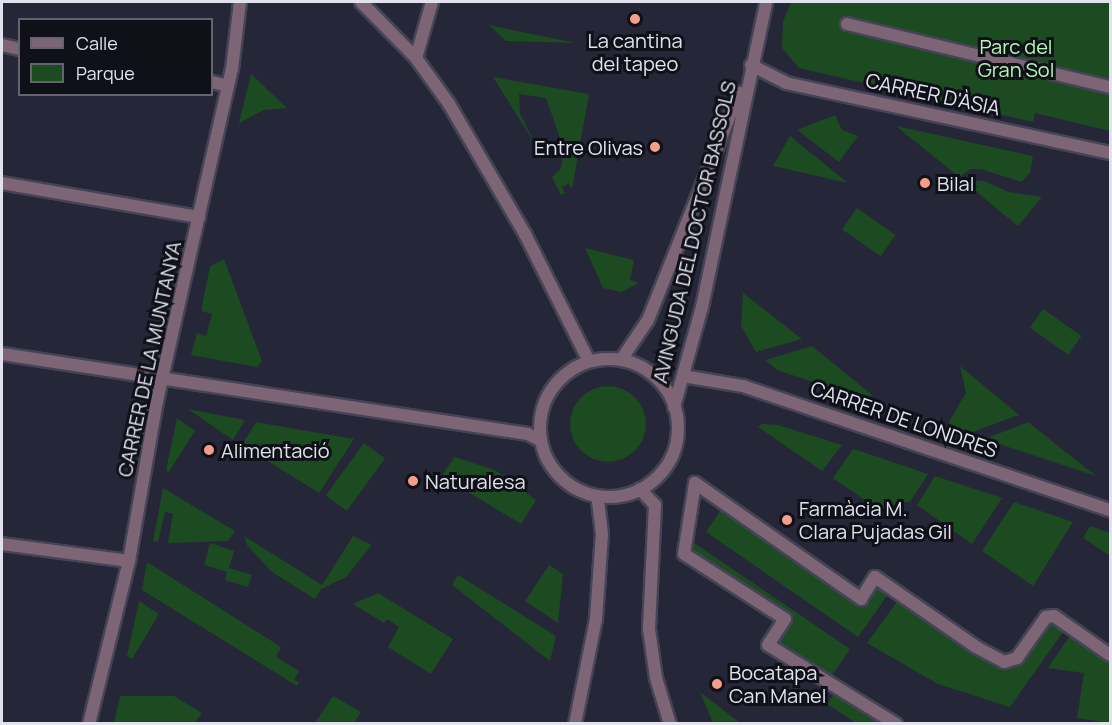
<!DOCTYPE html>
<meta charset="utf-8">
<style>
body{margin:0}
#map{position:relative;width:1112px;height:725px;overflow:hidden;background:#262639;font-family:Manrope,sans-serif}
div>[style]{position:absolute}
.green>*{inset:0;background:#1c4a21;transform-origin:0 0}
.round{border-radius:50%}
.roads{filter:drop-shadow(2px 0 #444456) drop-shadow(-2px 0 #444456) drop-shadow(0 2px #444456) drop-shadow(0 -2px #444456)}
.pedestrian>*{height:12px;margin:-6px;padding:0 6px;transform-origin:6px;border-radius:6px;background:#7e6575}
.minor>*{height:12px;margin:-6px;padding:0 6px;transform-origin:6px;border-radius:6px;background:#7e6575}
.minor>.ring{margin:-6px;padding:0;box-sizing:content-box;background:none;border:12px solid #7e6575;border-radius:50%}
.dots>*{width:16px;height:16px;translate:-50% -50%;box-sizing:border-box;border:3px solid #101018;border-radius:50%}
span{translate:-50% -50%;white-space:nowrap;text-align:center;line-height:1.15;-webkit-text-stroke:6px #101018;paint-order:stroke}
.poi-label{font-size:20px;color:#e1e2ee}
.right{translate:-100% -50%;text-align:right}
.left{translate:0 -50%;text-align:left}
.park-label{font-size:20px;color:#b0fbb3}
.street-label{font-size:20px;color:#e1e2ee}
.frame{position:absolute;inset:0;border:3px solid #e1e2ee;pointer-events:none}
.legend{position:absolute;left:18px;top:18px;width:195px;height:78px;box-sizing:border-box;background:#101018;border:2px solid #64646e;margin:0;padding:8px 10px;list-style:none;font-size:18px;color:#e1e2ee}
.legend li{display:flex;align-items:center;gap:12px;height:30px}
.legend b{width:30px;border:2px solid #64646e}
</style>
<div id="map">
<div class="green">
<i style="clip-path:polygon(791px 2px,1110px 2px,1110px 131px,1035px 113px,1033px 122px,799px 68px,782px 48px,783px 22px)"></i>
<i style="clip-path:polygon(489px 25px,575px 43px,506px 41px)"></i>
<i style="clip-path:polygon(251px 74px,287px 108px,264px 110px,239px 123px)"></i>
<i style="clip-path:polygon(493px 77px,589px 94px,572px 189px,569px 183px,562px 187px,565px 193px,561px 195px,552px 177px,561px 168px,564px 149px,546px 98px,519px 94px,520px 113px,535px 144px)"></i>
<i style="clip-path:polygon(835px 115px,842px 130px,858px 136px,839px 162px,797px 130px)"></i>
<i style="clip-path:polygon(896px 126px,1033px 156px,1030px 173px,1021px 182px,981px 169px,971px 169px,959px 177px)"></i>
<i style="clip-path:polygon(790px 136px,848px 183px,773px 166px)"></i>
<i style="clip-path:polygon(973px 181px,984px 181px,1009px 192px,1042px 197px,1018px 226px,967px 184px)"></i>
<i style="left:857px;top:208px;width:47px;height:26px;rotate:35deg"></i>
<i style="clip-path:polygon(585px 248px,634px 260px,630px 280px,639px 283px,621px 292px,603px 288px)"></i>
<i style="clip-path:polygon(224px 259px,262px 361px,257px 367px,191px 355px,197px 333px,206px 336px,212px 314px,201px 311px,210px 266px)"></i>
<i style="clip-path:polygon(743px 293px,802px 339px,756px 352px,741px 326px)"></i>
<i style="left:1043px;top:309px;width:47px;height:23px;rotate:35deg"></i>
<i style="clip-path:polygon(812px 346px,872px 395px,867px 400px,777px 370px,765px 360px)"></i>
<i style="clip-path:polygon(960px 366px,1019px 415px,967px 434px,946px 427px,966px 393px)"></i>
<i class="round" style="left:570px;top:386px;width:76px;height:76px"></i>
<i style="clip-path:polygon(188px 409px,245px 420px,233px 440px)"></i>
<i style="clip-path:polygon(177px 418px,195px 431px,168px 473px,166px 470px)"></i>
<i style="clip-path:polygon(256px 422px,354px 439px,319px 493px,242px 445px)"></i>
<i style="clip-path:polygon(1029px 422px,1029px 423px,1096px 476px,984px 439px)"></i>
<i style="clip-path:polygon(762px 424px,778px 425px,842px 445px,822px 471px,758px 427px)"></i>
<i style="left:364px;top:443px;width:26px;height:65px;rotate:36deg"></i>
<i style="clip-path:polygon(853px 449px,854px 449px,928px 474px,910px 502px,898px 502px,885px 514px,833px 478px)"></i>
<i style="clip-path:polygon(454px 457px,495px 470px,536px 500px,521px 524px,442px 476px)"></i>
<i style="clip-path:polygon(935px 476px,1002px 498px,972px 544px,917px 505px)"></i>
<i style="clip-path:polygon(163px 488px,235px 531px,228px 541px,168px 543px,173px 514px,165px 512px,158px 542px,153px 541px)"></i>
<i style="clip-path:polygon(1014px 502px,1073px 522px,1033px 586px,982px 551px)"></i>
<i style="clip-path:polygon(725px 504px,860px 598px,875px 577px,892px 589px,858px 637px,706px 532px)"></i>
<i style="clip-path:polygon(1090px 526px,1110px 533px,1110px 556px,1083px 538px)"></i>
<i style="clip-path:polygon(244px 536px,322px 585px,353px 536px,372px 545px,346px 577px,321px 589px,315px 599px,272px 572px,247px 545px)"></i>
<i style="clip-path:polygon(687px 538px,850px 649px,827px 683px,768px 645px,785px 619px,684px 554px)"></i>
<i style="clip-path:polygon(210px 543px,234px 551px,229px 568px,252px 575px,248px 587px,225px 580px,227px 572px,204px 565px)"></i>
<i style="clip-path:polygon(147px 562px,281px 647px,276px 657px,299px 671px,294px 680px,299px 682px,297px 686px,142px 590px)"></i>
<i style="clip-path:polygon(549px 565px,563px 574px,558px 623px,525px 601px)"></i>
<i style="clip-path:polygon(458px 575px,556px 636px,550px 661px,452px 585px)"></i>
<i style="clip-path:polygon(378px 593px,453px 639px,431px 674px,388px 647px,399px 627px,387px 619px,384px 623px,353px 604px)"></i>
<i style="clip-path:polygon(901px 596px,1004px 662px,1017px 658px,1046px 617px,1068px 625px,1010px 707px,938px 684px,867px 643px)"></i>
<i style="clip-path:polygon(139px 601px,159px 614px,132px 659px,127px 656px)"></i>
<i style="clip-path:polygon(1074px 630px,1110px 655px,1110px 723px,1077px 718px,1084px 673px,1048px 668px)"></i>
<i style="clip-path:polygon(837px 689px,896px 723px,856px 723px,827px 704px)"></i>
<i style="clip-path:polygon(700px 692px,740px 723px,713px 723px)"></i>
<i style="clip-path:polygon(120px 696px,174px 696px,202px 713px,195px 723px,114px 723px)"></i>
<i style="clip-path:polygon(333px 696px,361px 712px,354px 723px,315px 723px)"></i>
</div>
<div class="roads">
<div class="pedestrian">
<i style="left:847px;top:24px;width:270px;rotate:13.5deg"></i>
<i style="left:232px;top:69px;width:67px;rotate:-83.2deg"></i>
<i style="left:896px;top:724px;width:150px;rotate:-148.3deg"></i>
<i style="left:768px;top:645px;width:31px;rotate:-57deg"></i>
<i style="left:785px;top:619px;width:120px;rotate:-147.2deg"></i>
<i style="left:684px;top:554px;width:72px;rotate:-81.2deg"></i>
<i style="left:695px;top:483px;width:203px;rotate:34.9deg"></i>
<i style="left:861px;top:599px;width:26px;rotate:-58deg"></i>
<i style="left:875px;top:577px;width:123px;rotate:34.7deg"></i>
<i style="left:976px;top:647px;width:32px;rotate:28deg"></i>
<i style="left:1004px;top:662px;width:14px;rotate:-17deg"></i>
<i style="left:1017px;top:658px;width:50px;rotate:-54.7deg"></i>
<i style="left:1046px;top:617px;width:8px;rotate:-7deg"></i>
<i style="left:1054px;top:616px;width:68px;rotate:34.9deg"></i>
</div>
<div class="minor">
<i style="left:361px;top:2px;width:78px;rotate:45.5deg"></i>
<i style="left:416px;top:58px;width:57px;rotate:54.3deg"></i>
<i style="left:449px;top:104px;width:151px;rotate:59.7deg"></i>
<i style="left:525px;top:234px;width:142px;rotate:63.3deg"></i>
<i style="left:2px;top:45px;width:18px;rotate:13deg"></i>
<i style="left:416px;top:58px;width:58px;rotate:-74.1deg"></i>
<i style="left:751px;top:65px;width:39px;rotate:27deg"></i>
<i style="left:786px;top:83px;width:331px;rotate:12.2deg"></i>
<i style="left:212px;top:82px;width:16px;rotate:14deg"></i>
<i style="left:2px;top:183px;width:200px;rotate:9.8deg"></i>
<i style="left:2px;top:354px;width:532px;rotate:8.65deg"></i>
<i style="left:528px;top:434px;width:15px;rotate:28deg"></i>
<i class="ring" style="left:540px;top:359px;width:126px;height:126px"></i>
<i style="left:621px;top:360px;width:48px;rotate:-56deg"></i>
<i style="left:648px;top:320px;width:245px;rotate:-68.2deg"></i>
<i style="left:683px;top:376px;width:61px;rotate:9.5deg"></i>
<i style="left:743px;top:386px;width:387px;rotate:18.7deg"></i>
<i style="left:674px;top:407px;width:104px;rotate:-74.4deg"></i>
<i style="left:702px;top:307px;width:312px;rotate:-78.1deg"></i>
<i style="left:640px;top:489px;width:22px;rotate:47deg"></i>
<i style="left:655px;top:505px;width:124px;rotate:92.8deg"></i>
<i style="left:649px;top:629px;width:49px;rotate:81.9deg"></i>
<i style="left:656px;top:678px;width:48px;rotate:73.1deg"></i>
<i style="left:2px;top:544px;width:128px;rotate:7.6deg"></i>
<i style="left:89px;top:724px;width:168px;rotate:-76.2deg"></i>
<i style="left:129px;top:561px;width:162px;rotate:-80.1deg"></i>
<i style="left:157px;top:401px;width:340px;rotate:-77.3deg"></i>
<i style="left:575px;top:724px;width:107px;rotate:-78.7deg"></i>
<i style="left:596px;top:619px;width:85px;rotate:-86deg"></i>
<i style="left:602px;top:534px;width:38px;rotate:-97deg"></i>
</div>
</div>
<div class="dots">
<i style="left:635px;top:19px;background:#f49e89"></i>
<i style="left:655px;top:147px;background:#f49e89"></i>
<i style="left:925px;top:183px;background:#f49e89"></i>
<i style="left:209px;top:450px;background:#f49e89"></i>
<i style="left:413px;top:481px;background:#f49e89"></i>
<i style="left:787px;top:520px;background:#f49e89"></i>
<i style="left:717px;top:684px;background:#f49e89"></i>
</div>
<div class="poi-label">
<span style="left:635px;top:52px">La cantina<br>del tapeo</span>
<span class="right" style="left:643px;top:147px">Entre Olivas</span>
<span class="left" style="left:937px;top:183px">Bilal</span>
<span class="left" style="left:221px;top:450px">Alimentació</span>
<span class="left" style="left:425px;top:481px">Naturalesa</span>
<span class="left" style="left:799px;top:520px">Farmàcia M.<br>Clara Pujadas Gil</span>
<span class="left" style="left:729px;top:684px">Bocatapa<br>Can Manel</span>
</div>
<div class="park-label">
<span style="left:1016px;top:58px">Parc del<br>Gran Sol</span>
</div>
<div class="street-label">
<span style="left:933px;top:94px;rotate:12deg">CARRER D'ÀSIA</span>
<span style="left:694px;top:232px;rotate:-77deg">AVINGUDA DEL DOCTOR BASSOLS</span>
<span style="left:149px;top:359px;rotate:-78deg">CARRER DE LA MUNTANYA</span>
<span style="left:904px;top:419px;rotate:19deg">CARRER DE LONDRES</span>
</div>
<div class="frame"></div>
<ul class="legend">
<li><b style="height:8px;background:#7e6575"></b>Calle</li>
<li><b style="height:16px;background:#1c4a21"></b>Parque</li>
</ul>
</div>
